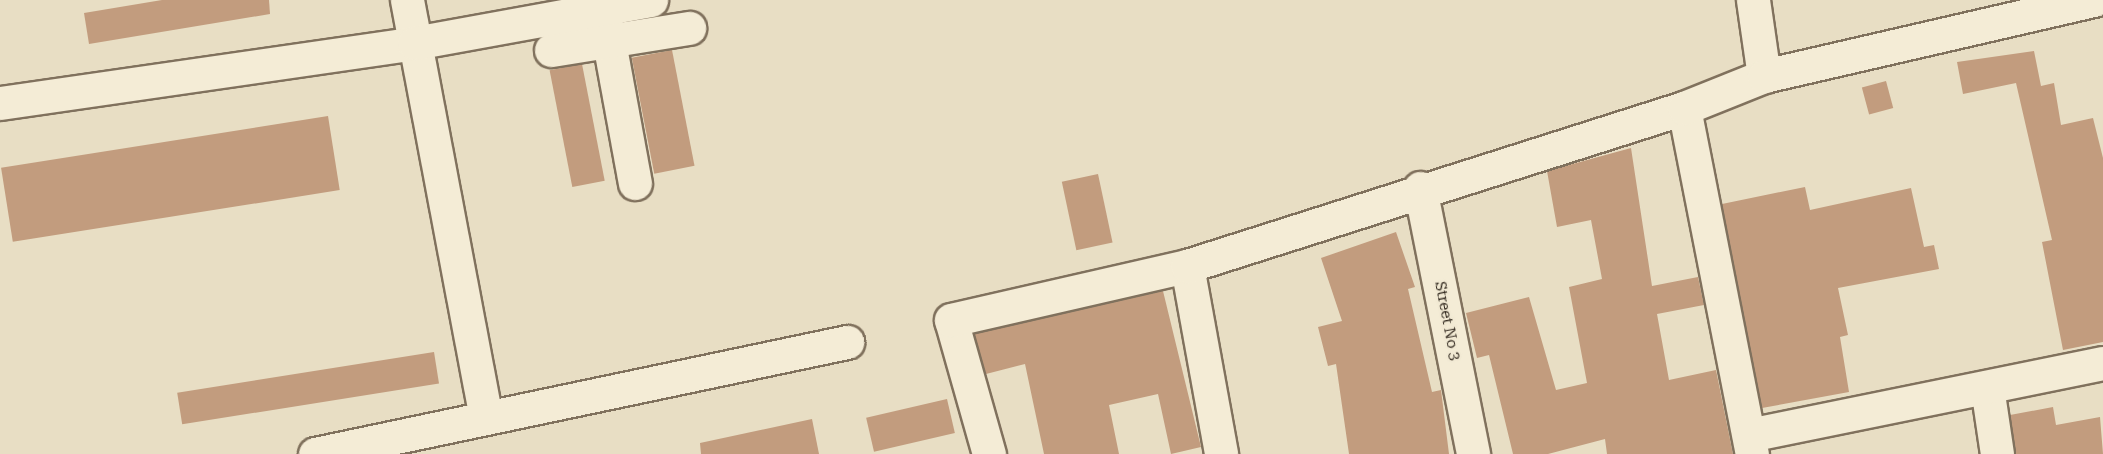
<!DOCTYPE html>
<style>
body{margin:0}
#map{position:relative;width:2103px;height:454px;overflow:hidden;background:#e8dec4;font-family:"Roboto Serif",serif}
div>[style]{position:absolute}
.building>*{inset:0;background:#c29c7e;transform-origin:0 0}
.roads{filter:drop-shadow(2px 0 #80715d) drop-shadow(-2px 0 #80715d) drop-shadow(0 2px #80715d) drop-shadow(0 -2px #80715d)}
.minor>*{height:33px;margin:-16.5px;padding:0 16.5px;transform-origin:16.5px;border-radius:16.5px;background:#f4ecd6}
span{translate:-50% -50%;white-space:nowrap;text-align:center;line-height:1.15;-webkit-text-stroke:4.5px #f1e9d3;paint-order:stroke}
.street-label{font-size:15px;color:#32291f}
</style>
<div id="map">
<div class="building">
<i style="clip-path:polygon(162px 0,269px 0,270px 14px,89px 44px,84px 13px)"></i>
<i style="left:672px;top:50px;width:118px;height:41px;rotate:79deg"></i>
<i style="clip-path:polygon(2034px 51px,2041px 86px,2054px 83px,2061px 125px,2093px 118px,2103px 158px,2103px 342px,2063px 350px,2042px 242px,2052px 240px,2016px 83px,1963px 94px,1957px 62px)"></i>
<i style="left:582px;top:64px;width:119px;height:33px;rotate:79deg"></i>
<i style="left:1886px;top:81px;width:28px;height:25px;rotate:75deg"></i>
<i style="left:328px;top:116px;width:75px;height:331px;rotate:81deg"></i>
<i style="clip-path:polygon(1631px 148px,1652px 286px,1698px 277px,1704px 305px,1657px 314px,1669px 380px,1716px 370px,1733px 454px,1607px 454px,1605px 439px,1548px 454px,1513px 454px,1489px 355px,1477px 358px,1466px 313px,1529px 297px,1556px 390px,1587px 383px,1569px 287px,1602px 279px,1591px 220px,1557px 227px,1547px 171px)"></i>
<i style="left:1098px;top:174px;width:70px;height:37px;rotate:78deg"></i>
<i style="clip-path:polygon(1805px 187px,1810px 210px,1911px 188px,1924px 247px,1934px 245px,1939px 269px,1838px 288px,1848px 335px,1840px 337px,1849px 392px,1762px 408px,1722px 204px)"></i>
<i style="clip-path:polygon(1396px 232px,1415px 287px,1408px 289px,1432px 392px,1441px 390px,1449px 454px,1349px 454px,1336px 364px,1328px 366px,1318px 327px,1342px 321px,1321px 258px)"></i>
<i style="clip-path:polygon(1163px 291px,1201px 447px,1171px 454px,1158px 394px,1109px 405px,1119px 454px,1044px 454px,1025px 364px,986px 374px,974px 334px)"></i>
<i style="left:434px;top:352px;width:32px;height:260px;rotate:81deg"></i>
<i style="left:947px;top:399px;width:35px;height:83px;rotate:77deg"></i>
<i style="clip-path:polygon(2053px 407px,2056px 425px,2100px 417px,2103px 454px,2015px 454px,2010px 415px)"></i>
<i style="clip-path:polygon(812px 419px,819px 454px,701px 454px,700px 443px)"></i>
</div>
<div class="roads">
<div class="minor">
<i style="left:407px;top:0;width:424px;rotate:79.3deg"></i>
<i style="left:1753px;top:0;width:77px;rotate:81.8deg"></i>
<i style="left:603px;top:9px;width:177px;rotate:79.6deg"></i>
<i style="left:551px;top:50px;width:140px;rotate:-9.1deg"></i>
<i style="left:0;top:103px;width:418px;rotate:-8.2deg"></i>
<i style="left:414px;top:43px;width:241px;rotate:-10.3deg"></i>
<i style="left:1684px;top:108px;width:353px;rotate:78.9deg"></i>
<i style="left:1420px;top:188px;width:271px;rotate:78.7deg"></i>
<i style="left:1187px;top:266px;width:191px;rotate:79.7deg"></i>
<i style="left:1987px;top:387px;width:68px;rotate:81.5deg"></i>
<i style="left:1749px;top:435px;width:361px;rotate:-11.5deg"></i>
<i style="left:315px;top:454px;width:544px;rotate:-11.89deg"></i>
<i style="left:989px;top:454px;width:139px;rotate:-105.8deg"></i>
<i style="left:951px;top:320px;width:242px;rotate:-12.9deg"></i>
<i style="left:1187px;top:266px;width:522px;rotate:-17.64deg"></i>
<i style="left:1684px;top:108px;width:86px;rotate:-21.8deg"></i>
<i style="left:1764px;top:76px;width:339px;rotate:-13deg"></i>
</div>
</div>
<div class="street-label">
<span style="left:1447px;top:321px;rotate:79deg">Street No 3</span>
</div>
</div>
